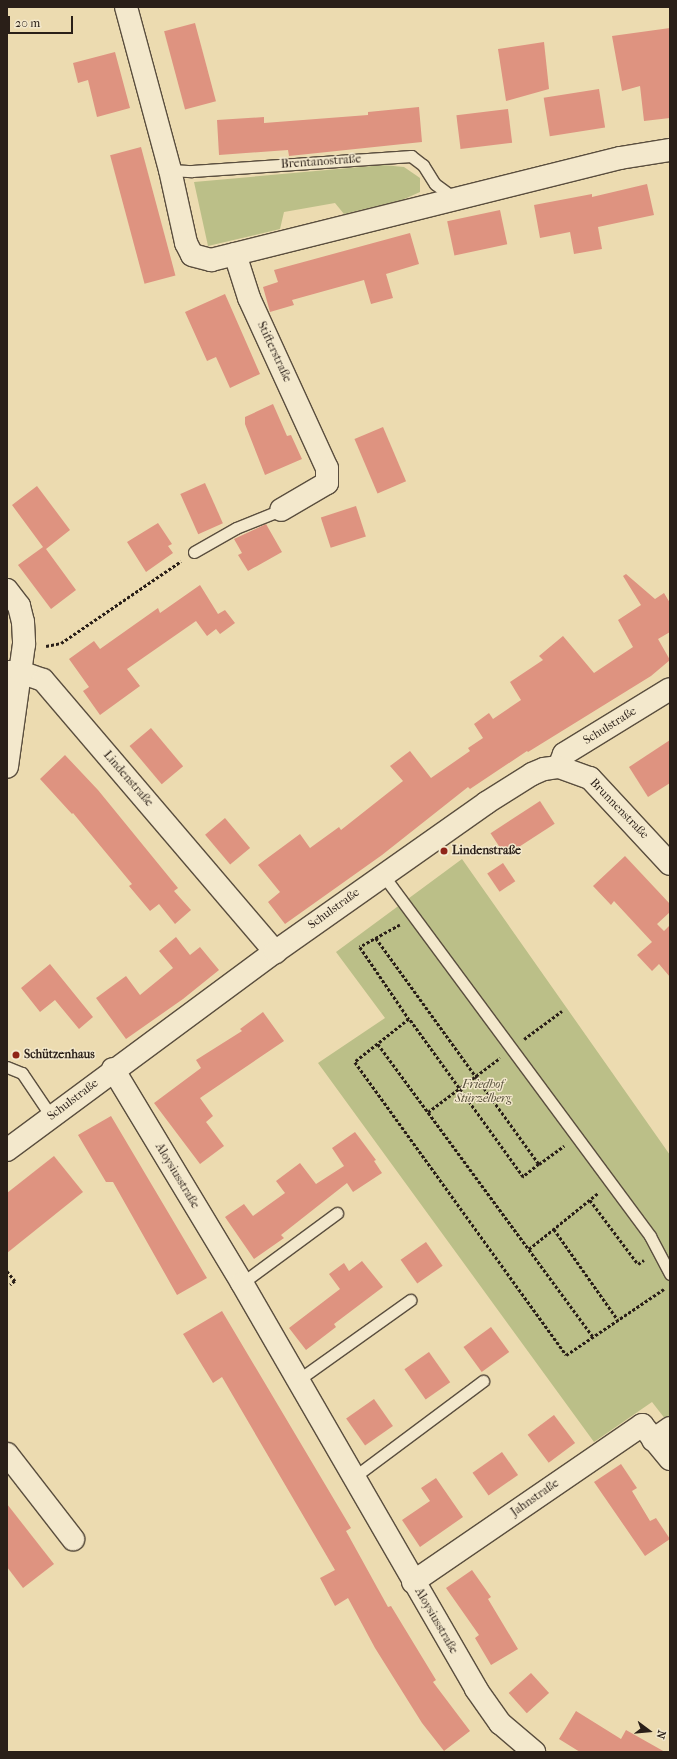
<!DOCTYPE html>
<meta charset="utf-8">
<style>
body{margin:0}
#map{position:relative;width:677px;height:1759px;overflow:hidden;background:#ecdbb0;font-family:"IM FELL French Canon",serif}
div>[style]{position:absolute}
.green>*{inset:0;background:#bbbf88}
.building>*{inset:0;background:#de9380;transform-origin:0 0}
.path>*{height:2.5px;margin-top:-1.25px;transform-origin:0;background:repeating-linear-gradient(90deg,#2a1f18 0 3px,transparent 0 5px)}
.roads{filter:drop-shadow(1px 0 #5a4e3e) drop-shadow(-1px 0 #5a4e3e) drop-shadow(0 1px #5a4e3e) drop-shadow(0 -1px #5a4e3e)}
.service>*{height:11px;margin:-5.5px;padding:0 5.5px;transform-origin:5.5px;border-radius:5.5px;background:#f3e8cc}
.minor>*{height:22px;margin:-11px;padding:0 11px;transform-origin:11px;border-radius:11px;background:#f3e8cc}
.dots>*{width:11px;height:11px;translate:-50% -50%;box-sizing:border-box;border:2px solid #f3e8cc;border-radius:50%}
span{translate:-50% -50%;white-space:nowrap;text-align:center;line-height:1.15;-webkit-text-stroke:3px #f3e8cc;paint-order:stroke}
.street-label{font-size:12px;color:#2a1f18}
.poi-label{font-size:12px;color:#2a1f18;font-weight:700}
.left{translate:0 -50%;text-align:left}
.park-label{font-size:12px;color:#564f3a;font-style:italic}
.frame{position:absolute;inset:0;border:8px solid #2a1f18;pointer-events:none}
.north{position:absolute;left:629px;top:1711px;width:40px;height:40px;-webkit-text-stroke:3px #f3e8cc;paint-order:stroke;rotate:106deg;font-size:11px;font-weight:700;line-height:16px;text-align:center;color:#2a1f18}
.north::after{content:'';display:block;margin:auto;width:14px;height:18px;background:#2a1f18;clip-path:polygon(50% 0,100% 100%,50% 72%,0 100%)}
.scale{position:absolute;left:8px;top:16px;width:65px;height:18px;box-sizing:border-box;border:2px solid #2a1f18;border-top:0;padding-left:5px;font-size:12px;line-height:14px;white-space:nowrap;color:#2a1f18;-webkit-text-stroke:3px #f3e8cc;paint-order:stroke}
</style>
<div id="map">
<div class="green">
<i style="clip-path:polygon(383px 165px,404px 167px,420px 178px,420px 192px,402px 200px,344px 214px,335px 203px,284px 212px,280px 229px,208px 246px,194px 182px)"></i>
<i style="clip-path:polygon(462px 859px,670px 1155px,670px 1417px,666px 1420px,652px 1402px,594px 1442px,318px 1063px,385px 1018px,336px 952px)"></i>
</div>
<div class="building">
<i style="left:195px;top:23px;width:81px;height:32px;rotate:75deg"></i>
<i style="clip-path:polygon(670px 28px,670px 118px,644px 121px,640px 86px,622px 91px,612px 36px)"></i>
<i style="clip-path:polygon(544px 42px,549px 89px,506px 101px,498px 49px)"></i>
<i style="clip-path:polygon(115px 52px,130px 108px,97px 117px,88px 80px,78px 83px,73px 63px)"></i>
<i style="left:599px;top:89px;width:39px;height:56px;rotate:81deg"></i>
<i style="clip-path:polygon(419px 107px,422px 142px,289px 156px,288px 150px,219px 155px,217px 120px,264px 117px,264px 123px,368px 115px,368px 112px)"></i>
<i style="left:508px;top:109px;width:34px;height:52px;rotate:83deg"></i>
<i style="left:141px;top:147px;width:133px;height:32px;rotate:75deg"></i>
<i style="clip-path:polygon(647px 184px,654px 215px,598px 227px,602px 249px,574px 254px,570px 232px,540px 238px,534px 205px,592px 194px,592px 197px)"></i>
<i style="left:500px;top:210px;width:35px;height:54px;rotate:78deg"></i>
<i style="clip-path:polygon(410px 233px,419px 264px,386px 274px,393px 298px,371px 304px,364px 280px,292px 300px,294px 305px,270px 312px,263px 287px,278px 282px,274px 270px)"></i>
<i style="clip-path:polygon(225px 294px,260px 374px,230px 388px,216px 357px,207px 361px,185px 312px)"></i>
<i style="clip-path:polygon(273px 404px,287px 436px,291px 435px,302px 459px,265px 475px,245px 424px,245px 417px)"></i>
<i style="left:383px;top:427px;width:59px;height:31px;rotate:67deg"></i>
<i style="left:205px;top:483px;width:44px;height:27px;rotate:66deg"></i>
<i style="clip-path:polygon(37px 486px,70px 530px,46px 549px,76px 590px,51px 609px,18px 565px,43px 547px,12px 505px)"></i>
<i style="left:356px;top:506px;width:32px;height:37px;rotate:72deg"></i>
<i style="clip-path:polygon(158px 523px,172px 544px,168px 546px,173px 553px,146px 572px,127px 542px)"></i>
<i style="clip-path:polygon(266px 524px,282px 552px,248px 571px,238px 555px,242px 553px,234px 539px)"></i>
<i style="clip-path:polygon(626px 574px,655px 599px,664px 593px,670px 603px,670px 632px,658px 639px,670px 660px,651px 676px,528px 752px,527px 751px,470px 789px,468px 787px,382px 855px,285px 924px,268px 902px,280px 892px,258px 865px,300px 834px,310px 848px,339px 827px,341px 830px,403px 781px,390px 766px,410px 751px,431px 778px,470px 751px,468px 748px,483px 738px,474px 724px,489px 713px,493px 719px,521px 700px,510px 682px,543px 660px,539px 656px,563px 636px,594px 673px,633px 647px,618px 620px,641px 605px,623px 576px)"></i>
<i style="clip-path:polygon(200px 585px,218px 614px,225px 610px,235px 623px,220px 634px,216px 629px,207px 636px,196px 621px,127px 669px,140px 686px,100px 715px,83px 691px,89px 687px,69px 659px,94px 641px,100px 649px,158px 608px,160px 613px)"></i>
<i style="left:151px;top:728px;width:50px;height:28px;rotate:50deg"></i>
<i style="clip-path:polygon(670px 740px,670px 783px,648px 797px,629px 767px)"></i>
<i style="clip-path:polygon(65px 755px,98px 790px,178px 888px,174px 891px,191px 910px,175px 924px,159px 904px,150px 911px,129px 886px,132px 884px,73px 813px,72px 814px,40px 779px)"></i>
<i style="left:540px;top:801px;width:27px;height:59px;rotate:57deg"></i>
<i style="left:225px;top:818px;width:39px;height:26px;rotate:50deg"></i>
<i style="clip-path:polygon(625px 856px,670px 904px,670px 912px,657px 924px,664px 931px,670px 925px,670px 977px,659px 964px,652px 971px,637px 955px,652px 942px,614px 901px,611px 905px,593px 886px)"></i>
<i style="left:503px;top:863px;width:22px;height:19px;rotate:56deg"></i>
<i style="clip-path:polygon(176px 937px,190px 955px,200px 947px,219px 970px,183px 999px,126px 1039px,96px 998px,126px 976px,140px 995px,173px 968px,159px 951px)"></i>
<i style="clip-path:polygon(50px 964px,93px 1017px,79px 1029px,55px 1000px,40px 1012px,21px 988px)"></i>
<i style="clip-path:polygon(263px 1012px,284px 1041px,200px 1098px,213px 1116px,206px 1122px,224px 1146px,200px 1164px,154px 1103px,201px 1068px,196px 1060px,242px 1031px,240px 1029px)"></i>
<i style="clip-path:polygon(111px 1116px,207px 1278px,177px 1295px,113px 1182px,106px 1182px,78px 1135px)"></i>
<i style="clip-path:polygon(355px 1132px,376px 1160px,374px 1161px,382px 1173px,353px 1192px,347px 1183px,281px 1235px,284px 1238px,254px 1259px,225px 1217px,244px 1204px,253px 1216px,285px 1193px,276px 1181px,300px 1163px,316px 1184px,344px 1166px,332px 1148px)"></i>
<i style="clip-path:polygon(54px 1156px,83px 1192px,7px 1253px,7px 1193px)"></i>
<i style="left:426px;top:1242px;width:29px;height:31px;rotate:55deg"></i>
<i style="clip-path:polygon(362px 1261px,383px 1287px,334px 1324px,336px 1327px,306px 1350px,289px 1328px,340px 1289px,329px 1274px,344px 1263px,349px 1271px)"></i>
<i style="clip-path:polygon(222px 1311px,351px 1528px,346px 1531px,388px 1607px,391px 1606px,436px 1680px,433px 1682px,470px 1731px,444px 1751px,422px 1723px,375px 1648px,348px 1598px,335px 1606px,320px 1578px,335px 1570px,222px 1377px,213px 1383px,183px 1334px)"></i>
<i style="left:491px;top:1327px;width:31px;height:34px;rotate:54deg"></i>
<i style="left:429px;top:1352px;width:37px;height:30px;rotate:55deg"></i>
<i style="left:374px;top:1399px;width:33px;height:34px;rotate:55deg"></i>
<i style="left:554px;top:1415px;width:35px;height:33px;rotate:53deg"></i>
<i style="left:502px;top:1452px;width:28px;height:36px;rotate:55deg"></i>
<i style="clip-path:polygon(621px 1464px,637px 1488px,632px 1491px,650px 1521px,656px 1518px,670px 1539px,645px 1556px,594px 1482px)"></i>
<i style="clip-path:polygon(436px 1478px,463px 1517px,420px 1547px,402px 1520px,430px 1501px,421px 1488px)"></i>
<i style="clip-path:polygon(7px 1504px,54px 1564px,23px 1588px,7px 1567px)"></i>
<i style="clip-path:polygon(472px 1570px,491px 1597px,488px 1599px,518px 1649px,491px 1665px,475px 1638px,479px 1635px,446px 1588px)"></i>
<i style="left:531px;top:1673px;width:27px;height:30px;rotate:48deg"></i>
<i style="clip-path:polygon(576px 1711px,621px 1739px,626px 1730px,665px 1752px,580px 1752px,559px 1739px)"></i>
</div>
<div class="path">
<i style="left:46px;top:646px;width:15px;rotate:-11deg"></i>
<i style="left:61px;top:643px;width:145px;rotate:-34.3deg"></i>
<i style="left:400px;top:925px;width:46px;rotate:151.2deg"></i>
<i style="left:360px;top:947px;width:87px;rotate:55.8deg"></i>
<i style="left:409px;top:1019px;width:69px;rotate:141.5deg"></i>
<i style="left:355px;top:1062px;width:361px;rotate:54.2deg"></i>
<i style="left:566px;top:1355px;width:118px;rotate:-34deg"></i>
<i style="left:376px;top:938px;width:279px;rotate:54.2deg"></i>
<i style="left:539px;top:1164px;width:21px;rotate:141deg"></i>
<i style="left:523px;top:1177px;width:195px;rotate:-125.8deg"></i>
<i style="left:524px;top:1039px;width:47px;rotate:-36.4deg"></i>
<i style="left:378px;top:1044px;width:363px;rotate:53.7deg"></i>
<i style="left:428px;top:1112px;width:90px;rotate:-36.9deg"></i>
<i style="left:539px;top:1164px;width:31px;rotate:-36deg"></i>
<i style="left:590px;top:1200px;width:80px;rotate:53.1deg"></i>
<i style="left:638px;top:1264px;width:7px;rotate:-34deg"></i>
<i style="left:554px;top:1229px;width:111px;rotate:54.9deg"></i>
<i style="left:529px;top:1249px;width:89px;rotate:-39.1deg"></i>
<i style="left:7px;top:1271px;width:13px;rotate:51deg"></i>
<i style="left:15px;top:1281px;width:6px;rotate:141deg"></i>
</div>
<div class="roads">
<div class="service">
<i style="left:170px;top:170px;width:22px;rotate:3deg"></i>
<i style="left:192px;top:171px;width:220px;rotate:-3.9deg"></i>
<i style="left:411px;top:156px;width:15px;rotate:37deg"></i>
<i style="left:423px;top:165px;width:22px;rotate:58deg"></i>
<i style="left:435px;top:184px;width:24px;rotate:36deg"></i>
<i style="left:194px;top:552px;width:48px;rotate:-29.7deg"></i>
<i style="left:236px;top:528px;width:48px;rotate:-21.8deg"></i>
<i style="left:383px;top:875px;width:449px;rotate:53.5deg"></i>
<i style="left:650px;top:1236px;width:43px;rotate:62.2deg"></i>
<i style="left:7px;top:1067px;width:16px;rotate:22deg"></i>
<i style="left:22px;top:1073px;width:52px;rotate:56deg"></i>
<i style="left:242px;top:1283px;width:118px;rotate:-36.4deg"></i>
<i style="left:298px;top:1380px;width:138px;rotate:-35.5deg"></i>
<i style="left:354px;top:1477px;width:161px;rotate:-36.7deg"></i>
</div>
<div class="minor">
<i style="left:126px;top:7px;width:169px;rotate:74.9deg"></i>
<i style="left:170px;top:170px;width:75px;rotate:77.6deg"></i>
<i style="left:186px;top:243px;width:13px;rotate:63deg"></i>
<i style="left:192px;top:255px;width:20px;rotate:15deg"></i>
<i style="left:211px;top:260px;width:422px;rotate:-14deg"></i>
<i style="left:620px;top:158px;width:51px;rotate:-9.1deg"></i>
<i style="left:235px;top:254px;width:46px;rotate:72.3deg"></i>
<i style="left:249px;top:298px;width:187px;rotate:65.4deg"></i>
<i style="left:327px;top:468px;width:15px;rotate:90deg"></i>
<i style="left:327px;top:483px;width:53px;rotate:149.6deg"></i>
<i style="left:7px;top:590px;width:20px;rotate:53deg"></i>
<i style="left:19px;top:606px;width:16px;rotate:76deg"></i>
<i style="left:23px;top:622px;width:22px;rotate:87deg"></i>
<i style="left:24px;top:644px;width:124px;rotate:97.9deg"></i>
<i style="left:7px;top:672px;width:13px"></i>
<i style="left:20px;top:672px;width:24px;rotate:19deg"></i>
<i style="left:43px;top:680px;width:358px;rotate:49.5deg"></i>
<i style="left:559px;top:767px;width:14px;rotate:-69deg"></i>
<i style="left:564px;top:754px;width:124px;rotate:-31.5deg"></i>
<i style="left:113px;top:1069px;width:250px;rotate:58.9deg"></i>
<i style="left:242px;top:1283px;width:469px;rotate:60deg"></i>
<i style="left:476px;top:1689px;width:42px;rotate:54.8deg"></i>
<i style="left:500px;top:1723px;width:45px;rotate:40.5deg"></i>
<i style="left:7px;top:1150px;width:333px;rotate:-36.5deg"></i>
<i style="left:275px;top:952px;width:258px;rotate:-35.2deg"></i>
<i style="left:486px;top:803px;width:54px;rotate:-32.2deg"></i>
<i style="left:532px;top:774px;width:13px;rotate:-23deg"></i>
<i style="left:544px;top:769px;width:15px;rotate:-8deg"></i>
<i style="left:559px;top:767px;width:33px;rotate:20deg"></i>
<i style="left:590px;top:778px;width:117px;rotate:47.1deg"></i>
<i style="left:653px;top:1440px;width:21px;rotate:-35deg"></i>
<i style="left:7px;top:1454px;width:108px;rotate:52.2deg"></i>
<i style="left:413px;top:1582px;width:278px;rotate:-34.4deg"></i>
<i style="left:642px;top:1425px;width:44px;rotate:50.5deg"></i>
</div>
</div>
<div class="dots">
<i style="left:444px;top:851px;background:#8f2418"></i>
<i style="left:16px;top:1055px;background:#8f2418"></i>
</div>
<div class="street-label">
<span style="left:321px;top:162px;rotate:-4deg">Brentanostraße</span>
<span style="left:274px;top:352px;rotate:65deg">Stifterstraße</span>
<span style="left:610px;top:726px;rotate:-32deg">Schulstraße</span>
<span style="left:128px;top:779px;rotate:49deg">Lindenstraße</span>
<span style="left:619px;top:809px;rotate:46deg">Brunnenstraße</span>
<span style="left:334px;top:909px;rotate:-36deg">Schulstraße</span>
<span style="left:73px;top:1100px;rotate:-37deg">Schulstraße</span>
<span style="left:177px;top:1176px;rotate:59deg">Aloysiusstraße</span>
<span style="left:535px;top:1498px;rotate:-35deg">Jahnstraße</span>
<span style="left:436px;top:1621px;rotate:60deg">Aloysiusstraße</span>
</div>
<div class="poi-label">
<span class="left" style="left:452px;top:851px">Lindenstraße</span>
<span class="left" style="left:24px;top:1055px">Schützenhaus</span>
</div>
<div class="park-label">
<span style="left:483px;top:1092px">Friedhof<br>Stürzelberg</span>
</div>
<div class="frame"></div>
<div class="north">N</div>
<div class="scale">20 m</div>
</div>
